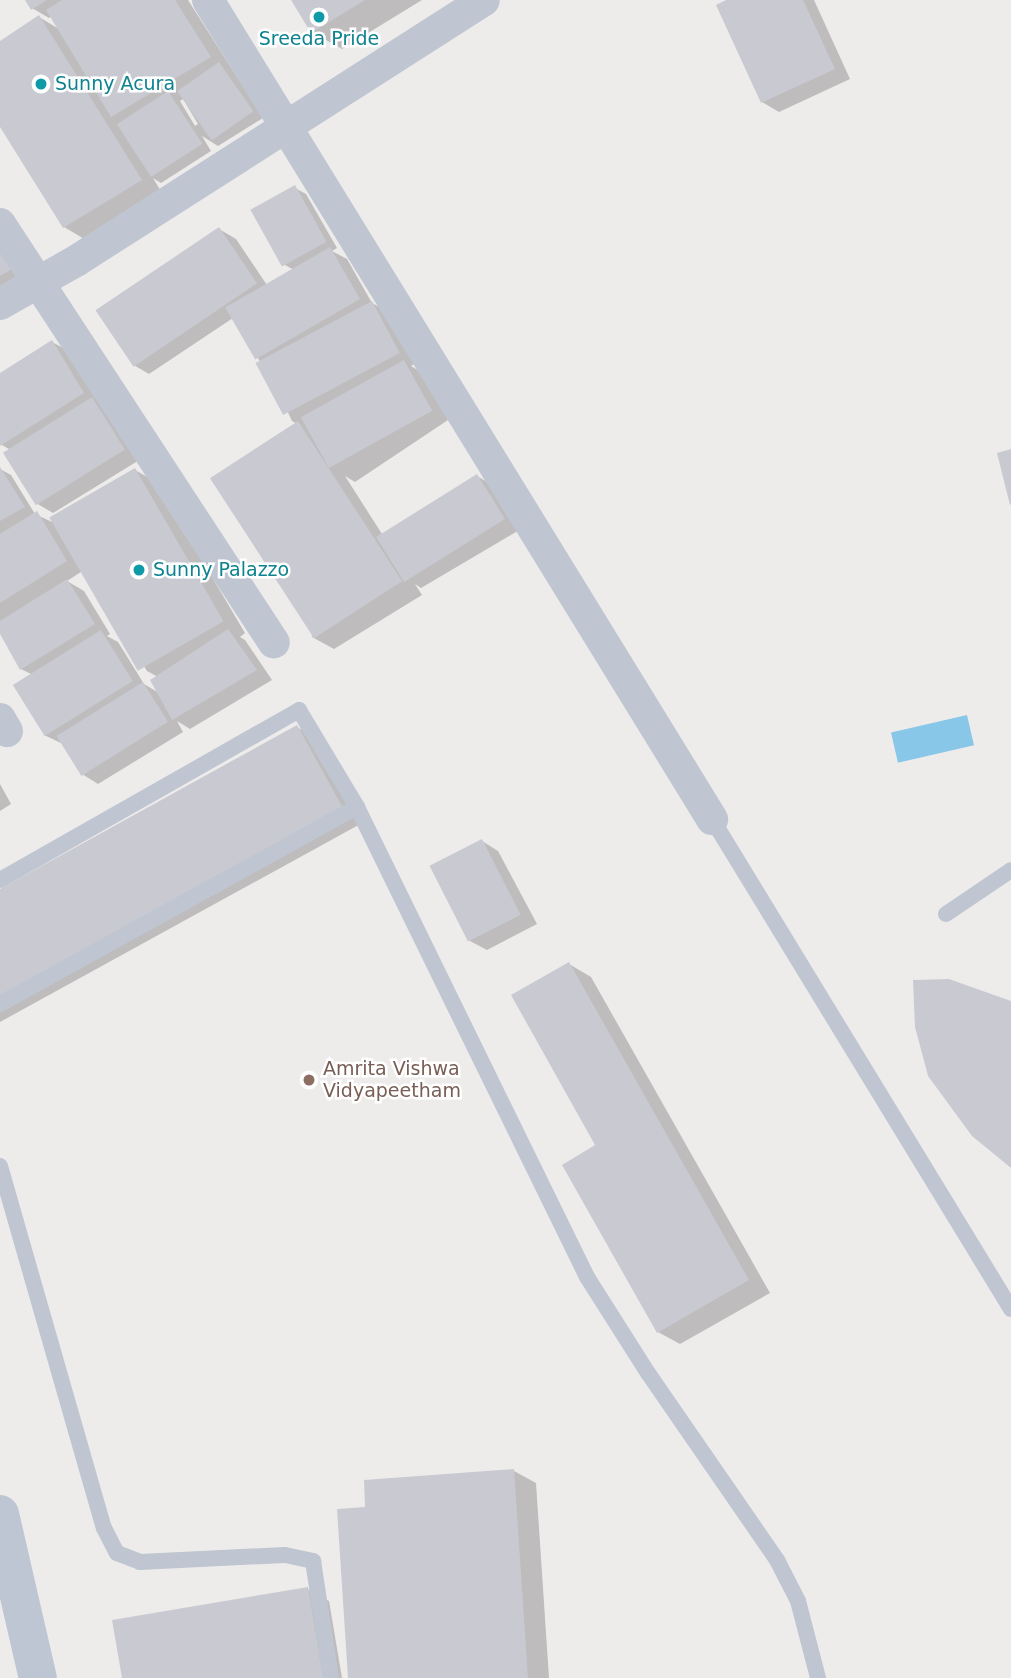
<!DOCTYPE html>
<style>
body{margin:0}
#map{position:relative;width:1011px;height:1678px;overflow:hidden;background:#eeeceb;font-family:"DejaVu Sans",sans-serif}
div>[style]{position:absolute}
.water>*{inset:0;background:#88c7e7;transform-origin:0 0}
.shadow>*{inset:0;background:#0003}
.building>*{inset:0;background:#c9cad1;transform-origin:0 0}
.lane>*{height:16px;margin:-8px;padding:0 8px;transform-origin:8px;border-radius:8px;background:#bfc6d1}
.street>*{height:32px;margin:-16px;padding:0 16px;transform-origin:16px;border-radius:16px;background:#bfc6d1}
.secondary>*{height:38px;margin:-19px;padding:0 19px;transform-origin:19px;border-radius:19px;background:#bec6d4}
.dots>*{width:19px;height:19px;translate:-50% -50%;box-sizing:border-box;border:4px solid #fff;border-radius:50%}
span{translate:-50% -50%;white-space:nowrap;text-align:center;line-height:1.15;-webkit-text-stroke:5px #fff;paint-order:stroke}
.culture-label{font-size:19px;color:#0d838f}
.left{translate:0 -50%;text-align:left}
.education-label{font-size:19px;color:#785e54}
</style>
<div id="map">
<div class="water">
<i style="left:967px;top:715px;width:31px;height:78px;rotate:77deg"></i>
</div>
<div class="shadow">
<i style="clip-path:polygon(evenodd,27px 0,188px 0,263px 118px,218px 146px,202px 136px,211px 151px,161px 183px,153px 178px,162px 193px,86px 240px,64px 227px,0 124px,0 43px,39px 17px,59px 29px,52px 16px,49px 18px,32px 8px,27px 0,183px 99px,198px 124px,195px 126px,180px 101px,183px 99px)"></i>
<i style="clip-path:polygon(293px 0,422px 0,342px 49px,312px 32px)"></i>
<i style="clip-path:polygon(730px 0,814px 0,850px 79px,779px 112px,762px 102px)"></i>
<i style="clip-path:polygon(295px 188px,306px 194px,337px 248px,332px 251px,347px 259px,372px 303px,388px 312px,416px 363px,411px 366px,421px 372px,448px 420px,355px 482px,345px 476px,382px 534px,477px 476px,494px 486px,521px 529px,421px 588px,415px 584px,422px 595px,334px 649px,312px 637px,297px 424px,292px 421px,266px 366px,261px 363px,233px 318px,149px 374px,132px 364px,219px 229px,236px 239px,269px 288px,296px 271px,285px 265px)"></i>
<i style="clip-path:polygon(0 227px,35px 281px,0 301px)"></i>
<i style="clip-path:polygon(52px 342px,69px 351px,141px 459px,53px 513px,36px 503px,9px 449px,0 444px,0 375px)"></i>
<i style="clip-path:polygon(evenodd,0 469px,11px 475px,35px 514px,52px 522px,135px 470px,156px 482px,245px 633px,240px 637px,245px 640px,272px 680px,190px 729px,177px 721px,183px 732px,98px 784px,82px 774px,63px 744px,44px 735px,31px 674px,21px 669px,0 630px,0 469px,84px 570px,147px 671px,158px 677px,159px 693px,144px 684px,118px 642px,107px 636px,110px 634px,84px 591px,67px 581px,84px 570px)"></i>
<i style="clip-path:polygon(297px 727px,319px 740px,364px 822px,0 1022px,0 891px)"></i>
<i style="clip-path:polygon(0 784px,11px 804px,0 811px)"></i>
<i style="clip-path:polygon(482px 841px,498px 851px,537px 924px,487px 950px,470px 941px)"></i>
<i style="clip-path:polygon(569px 964px,591px 977px,770px 1293px,680px 1344px,658px 1332px,598px 1146px)"></i>
<i style="clip-path:polygon(514px 1471px,536px 1483px,549px 1678px,350px 1678px,367px 1509px)"></i>
<i style="clip-path:polygon(307px 1589px,329px 1601px,342px 1678px,123px 1678px)"></i>
</div>
<div class="building">
<i style="clip-path:polygon(25px 0,47px 0,31px 10px)"></i>
<i style="clip-path:polygon(62px 0,175px 0,211px 57px,111px 117px,46px 10px)"></i>
<i style="clip-path:polygon(291px 0,365px 0,311px 33px)"></i>
<i style="clip-path:polygon(726px 0,803px 0,835px 69px,761px 103px,716px 5px)"></i>
<i style="clip-path:polygon(39px 15px,142px 180px,63px 228px,0 127px,0 41px)"></i>
<i style="left:219px;top:62px;width:60px;height:51px;rotate:55deg"></i>
<i style="left:168px;top:91px;width:63px;height:61px;rotate:57deg"></i>
<i style="left:295px;top:185px;width:65px;height:51px;rotate:61deg"></i>
<i style="left:219px;top:227px;width:68px;height:149px;rotate:56deg"></i>
<i style="clip-path:polygon(0 246px,14px 268px,0 276px)"></i>
<i style="left:330px;top:247px;width:60px;height:121px;rotate:60deg"></i>
<i style="left:372px;top:301px;width:59px;height:132px;rotate:62deg"></i>
<i style="clip-path:polygon(52px 340px,84px 393px,0 446px,0 373px)"></i>
<i style="left:404px;top:360px;width:58px;height:118px;rotate:61deg"></i>
<i style="left:92px;top:397px;width:62px;height:105px;rotate:58deg"></i>
<i style="left:298px;top:421px;width:191px;height:105px;rotate:57deg"></i>
<i style="clip-path:polygon(1011px 449px,1011px 504px,1010px 505px,997px 453px)"></i>
<i style="clip-path:polygon(0 467px,25px 507px,0 521px)"></i>
<i style="left:135px;top:468px;width:177px;height:99px;rotate:60deg"></i>
<i style="left:477px;top:474px;width:53px;height:119px;rotate:58deg"></i>
<i style="clip-path:polygon(37px 511px,67px 561px,0 603px,0 534px)"></i>
<i style="clip-path:polygon(67px 579px,95px 624px,20px 670px,0 634px,0 621px)"></i>
<i style="clip-path:polygon(228px 629px,257px 670px,172px 720px,150px 680px)"></i>
<i style="left:101px;top:630px;width:60px;height:104px;rotate:58deg"></i>
<i style="left:143px;top:682px;width:47px;height:102px;rotate:58deg"></i>
<i style="clip-path:polygon(297px 725px,344px 810px,0 998px,0 889px)"></i>
<i style="left:482px;top:839px;width:85px;height:59px;rotate:63deg"></i>
<i style="clip-path:polygon(569px 962px,749px 1280px,657px 1333px,562px 1165px,595px 1145px,511px 995px)"></i>
<i style="clip-path:polygon(949px 979px,1011px 1001px,1011px 1168px,972px 1136px,928px 1076px,915px 1027px,913px 980px)"></i>
<i style="clip-path:polygon(514px 1469px,528px 1678px,348px 1678px,337px 1509px,365px 1507px,364px 1480px)"></i>
<i style="clip-path:polygon(308px 1587px,323px 1678px,122px 1678px,112px 1620px)"></i>
</div>
<div class="lane">
<i style="left:712px;top:819px;width:574px;rotate:58.61deg"></i>
<i style="left:0;top:880px;width:344px;rotate:-29.6deg"></i>
<i style="left:299px;top:710px;width:113px;rotate:59.1deg"></i>
<i style="left:357px;top:807px;width:523px;rotate:63.92deg"></i>
<i style="left:587px;top:1277px;width:114px;rotate:57.6deg"></i>
<i style="left:648px;top:1373px;width:227px;rotate:55.4deg"></i>
<i style="left:777px;top:1560px;width:46px;rotate:62.9deg"></i>
<i style="left:798px;top:1601px;width:80px;rotate:75.4deg"></i>
<i style="left:946px;top:914px;width:78px;rotate:-34.1deg"></i>
<i style="left:0;top:1004px;width:408px;rotate:-28.9deg"></i>
<i style="left:0;top:1166px;width:377px;rotate:74deg"></i>
<i style="left:104px;top:1528px;width:28px;rotate:63deg"></i>
<i style="left:117px;top:1553px;width:25px;rotate:21deg"></i>
<i style="left:140px;top:1562px;width:145px;rotate:-2.8deg"></i>
<i style="left:285px;top:1555px;width:29px;rotate:12deg"></i>
<i style="left:313px;top:1561px;width:118px;rotate:81.3deg"></i>
</div>
<div class="street">
<i style="left:208px;top:0;width:962px;rotate:58.39deg"></i>
<i style="left:0;top:224px;width:500px;rotate:56.8deg"></i>
<i style="left:0;top:304px;width:87px;rotate:-29.5deg"></i>
<i style="left:76px;top:261px;width:484px;rotate:-32.6deg"></i>
<i style="left:0;top:719px;width:14px;rotate:60deg"></i>
</div>
<div class="secondary">
<i style="left:0;top:1514px;width:168px;rotate:77deg"></i>
</div>
<div class="dots">
<i style="left:319px;top:17px;background:#0f9aa8"></i>
<i style="left:41px;top:84px;background:#0f9aa8"></i>
<i style="left:139px;top:570px;background:#0f9aa8"></i>
<i style="left:309px;top:1080px;background:#8d6e63"></i>
</div>
<div class="culture-label">
<span style="left:319px;top:39px">Sreeda Pride</span>
<span class="left" style="left:55px;top:84px">Sunny Acura</span>
<span class="left" style="left:153px;top:570px">Sunny Palazzo</span>
</div>
<div class="education-label">
<span class="left" style="left:323px;top:1080px">Amrita Vishwa<br>Vidyapeetham</span>
</div>
</div>
